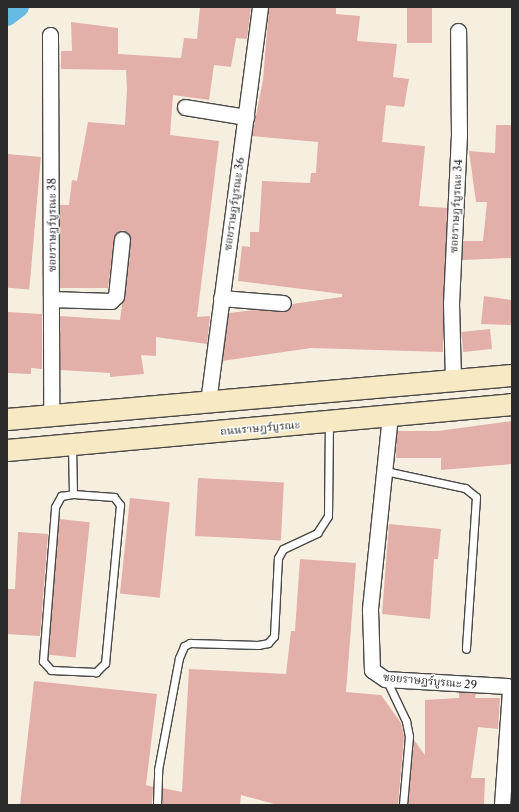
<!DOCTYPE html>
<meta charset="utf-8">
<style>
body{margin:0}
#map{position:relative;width:519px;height:812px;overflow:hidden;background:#f6efdf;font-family:"Libre Caslon Text","Noto Serif Thai",serif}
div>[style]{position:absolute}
.canal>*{height:20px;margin:-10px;padding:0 10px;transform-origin:10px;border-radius:10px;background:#65bae2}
.building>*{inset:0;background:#e3afa9;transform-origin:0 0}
.roads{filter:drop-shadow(1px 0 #494846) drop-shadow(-1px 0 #494846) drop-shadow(0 1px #494846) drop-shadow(0 -1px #494846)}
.service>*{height:7px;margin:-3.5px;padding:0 3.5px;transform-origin:3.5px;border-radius:3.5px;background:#fff}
.minor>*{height:15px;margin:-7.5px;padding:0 7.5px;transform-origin:7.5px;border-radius:7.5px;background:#fff}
.secondary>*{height:21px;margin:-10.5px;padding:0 10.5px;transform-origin:10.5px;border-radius:10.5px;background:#f7e9c3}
span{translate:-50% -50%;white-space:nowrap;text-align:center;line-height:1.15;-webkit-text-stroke:3px #fff;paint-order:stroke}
.street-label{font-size:11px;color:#2b2b2b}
.frame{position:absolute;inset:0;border:8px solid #2b2b2b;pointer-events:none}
</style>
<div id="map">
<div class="canal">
<i style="left:7px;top:16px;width:15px;rotate:-37deg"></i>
</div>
<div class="building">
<i style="clip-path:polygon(200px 7px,251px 7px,247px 39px,236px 38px,231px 67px,214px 65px,209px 100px,173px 95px,170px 135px,219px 141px,197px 317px,210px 316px,207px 344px,156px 337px,156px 356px,141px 355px,144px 374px,110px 377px,110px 373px,60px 370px,60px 316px,120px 320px,131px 240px,123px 230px,115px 234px,108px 288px,60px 288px,59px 205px,69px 205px,72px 180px,77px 181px,88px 122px,125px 125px,127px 89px,126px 70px,61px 69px,61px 51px,72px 51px,71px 22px,118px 28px,118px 54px,181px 58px,184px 38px,197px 39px)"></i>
<i style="clip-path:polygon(269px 7px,336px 7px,336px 14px,360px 16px,357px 41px,397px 44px,393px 77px,409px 79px,404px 107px,386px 105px,382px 142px,425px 146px,419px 206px,447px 208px,443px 352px,311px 348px,222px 361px,229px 313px,254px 310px,283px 312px,292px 304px,342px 297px,342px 294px,238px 281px,242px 246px,250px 247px,250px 232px,259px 232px,262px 181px,310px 183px,311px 173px,316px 173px,318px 142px,252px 136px,263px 80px)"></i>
<i style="left:407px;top:7px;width:25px;height:36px"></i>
<i style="clip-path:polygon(496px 125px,512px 125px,512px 258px,462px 260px,463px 241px,483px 241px,487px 202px,476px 202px,469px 151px,495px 153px)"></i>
<i style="left:7px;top:154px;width:34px;height:133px;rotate:5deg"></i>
<i style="clip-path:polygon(484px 296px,512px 300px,512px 325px,481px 324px)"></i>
<i style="clip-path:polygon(7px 312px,42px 314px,42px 369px,31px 368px,31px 374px,7px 373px)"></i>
<i style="left:490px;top:329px;width:20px;height:29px;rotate:84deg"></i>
<i style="clip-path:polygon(512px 421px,512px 464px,441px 470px,441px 458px,396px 458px,397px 431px,438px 431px)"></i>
<i style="left:198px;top:478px;width:86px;height:58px;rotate:3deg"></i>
<i style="left:130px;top:498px;width:40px;height:96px;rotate:6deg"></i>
<i style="left:59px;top:519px;width:31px;height:136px;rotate:6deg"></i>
<i style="clip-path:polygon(389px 524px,441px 529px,438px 559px,434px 559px,430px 619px,382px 614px)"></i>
<i style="clip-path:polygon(18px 532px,48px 534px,40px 636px,7px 634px,7px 589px,15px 589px)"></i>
<i style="clip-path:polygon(300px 559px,356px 563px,346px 692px,381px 695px,401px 723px,404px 736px,398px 805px,278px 805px,241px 795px,240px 805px,162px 805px,162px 788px,182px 792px,189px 669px,286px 674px,291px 631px,295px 631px)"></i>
<i style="clip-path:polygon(34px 681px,157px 694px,146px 785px,153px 787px,152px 805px,20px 805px)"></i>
<i style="clip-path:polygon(459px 692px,476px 693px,475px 698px,500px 698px,498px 729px,478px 727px,471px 778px,485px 778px,484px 805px,408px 805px,414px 740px,425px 755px,425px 700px,459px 698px)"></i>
</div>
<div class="roads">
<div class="service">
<i style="left:72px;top:446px;width:48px;rotate:88.8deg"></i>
<i style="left:385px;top:471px;width:82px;rotate:12deg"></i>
<i style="left:465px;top:488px;width:14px;rotate:39deg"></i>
<i style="left:476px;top:497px;width:152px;rotate:93.8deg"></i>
<i style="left:73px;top:494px;width:41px;rotate:4.2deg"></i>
<i style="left:114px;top:497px;width:10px;rotate:53deg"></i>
<i style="left:120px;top:505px;width:159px;rotate:95.4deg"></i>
<i style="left:105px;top:663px;width:13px;rotate:135deg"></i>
<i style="left:96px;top:672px;width:45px;rotate:-177.5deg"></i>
<i style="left:51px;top:670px;width:12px;rotate:-132deg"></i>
<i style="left:43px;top:661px;width:154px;rotate:-85.5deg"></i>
<i style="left:55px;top:507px;width:13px;rotate:-61deg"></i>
<i style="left:61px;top:496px;width:12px;rotate:-9deg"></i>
<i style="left:386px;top:679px;width:47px;rotate:64.5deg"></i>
<i style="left:406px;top:721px;width:15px;rotate:79deg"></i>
<i style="left:409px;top:736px;width:69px;rotate:95deg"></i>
<i style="left:157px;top:805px;width:35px;rotate:-88deg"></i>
<i style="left:158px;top:770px;width:114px;rotate:-79.4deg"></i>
<i style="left:179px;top:658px;width:13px;rotate:-67deg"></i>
<i style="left:184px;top:646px;width:7px;rotate:-27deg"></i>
<i style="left:190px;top:643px;width:68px;rotate:1.7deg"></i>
<i style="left:258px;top:645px;width:10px;rotate:-11deg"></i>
<i style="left:268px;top:643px;width:9px;rotate:-49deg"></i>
<i style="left:274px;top:636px;width:78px;rotate:-87.1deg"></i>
<i style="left:278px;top:558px;width:10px;rotate:-61deg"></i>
<i style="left:283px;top:549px;width:38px;rotate:-25deg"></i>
<i style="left:317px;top:533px;width:20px;rotate:-57deg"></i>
<i style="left:328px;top:516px;width:94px;rotate:-89.4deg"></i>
</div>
<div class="minor">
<i style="left:50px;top:35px;width:380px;rotate:89.8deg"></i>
<i style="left:185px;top:107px;width:62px;rotate:9.3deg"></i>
<i style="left:221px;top:298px;width:62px;rotate:4.6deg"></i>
<i style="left:51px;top:299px;width:60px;rotate:1.9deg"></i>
<i style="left:111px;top:301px;width:7px;rotate:-45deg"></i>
<i style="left:116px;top:296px;width:57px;rotate:-84deg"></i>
<i style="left:453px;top:380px;width:76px;rotate:-91.5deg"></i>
<i style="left:451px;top:304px;width:168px;rotate:-87.3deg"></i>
<i style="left:459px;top:136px;width:105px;rotate:-90.5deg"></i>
<i style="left:208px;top:402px;width:398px;rotate:-82.5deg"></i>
<i style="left:390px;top:415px;width:196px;rotate:95.9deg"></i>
<i style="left:370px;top:610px;width:60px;rotate:88.1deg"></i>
<i style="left:372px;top:670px;width:16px;rotate:35deg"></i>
<i style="left:385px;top:679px;width:122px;rotate:3.3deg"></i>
<i style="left:507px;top:686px;width:5px;rotate:53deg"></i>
<i style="left:510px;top:690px;width:115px;rotate:94deg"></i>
</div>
<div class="secondary">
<i style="left:7px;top:419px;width:507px;rotate:-4.98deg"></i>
<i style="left:7px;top:450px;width:507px;rotate:-5.2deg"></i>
</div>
</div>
<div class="street-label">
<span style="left:234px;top:204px;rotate:-82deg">ซอยราษฎร์บูรณะ 36</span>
<span style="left:456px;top:206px;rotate:-87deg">ซอยราษฎร์บูรณะ 34</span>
<span style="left:52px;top:225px;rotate:-90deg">ซอยราษฎร์บูรณะ 38</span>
<span style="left:260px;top:428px;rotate:-5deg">ถนนราษฎร์บูรณะ</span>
<span style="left:430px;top:681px;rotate:5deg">ซอยราษฎร์บูรณะ 29</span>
</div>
<div class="frame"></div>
</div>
